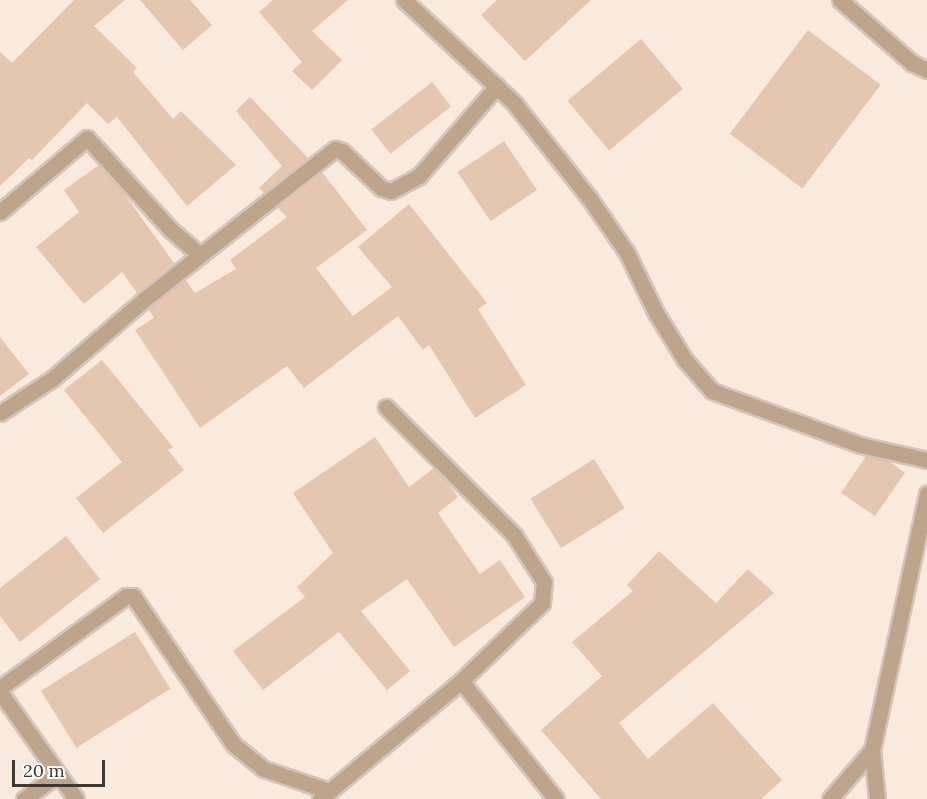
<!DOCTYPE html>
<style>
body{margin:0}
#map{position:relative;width:927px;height:799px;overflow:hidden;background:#fae9dd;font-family:Lora,serif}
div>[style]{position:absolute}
.building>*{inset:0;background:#e4c6b1;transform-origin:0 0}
.roads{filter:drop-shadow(2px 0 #d4c5bb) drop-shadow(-2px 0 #d4c5bb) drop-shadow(0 2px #d4c5bb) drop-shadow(0 -2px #d4c5bb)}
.minor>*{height:15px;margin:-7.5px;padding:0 7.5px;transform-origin:7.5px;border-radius:7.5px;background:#bfa48c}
span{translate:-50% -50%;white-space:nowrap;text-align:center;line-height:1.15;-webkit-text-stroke:4.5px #fcf9f6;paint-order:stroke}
.scale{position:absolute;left:12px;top:760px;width:93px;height:27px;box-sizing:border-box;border:3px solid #3e3733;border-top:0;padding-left:8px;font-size:18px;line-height:21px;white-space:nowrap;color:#3e3733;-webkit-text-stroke:4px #fcf9f6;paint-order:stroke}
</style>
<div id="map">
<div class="building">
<i style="clip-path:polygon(74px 0,125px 0,94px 26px,137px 68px,133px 72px,173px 119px,181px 111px,236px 165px,187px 206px,117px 117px,108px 124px,87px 103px,32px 160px,29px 158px,0 186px,0 52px,12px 63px)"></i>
<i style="clip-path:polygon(140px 0,190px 0,212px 25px,183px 50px)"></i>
<i style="clip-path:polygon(273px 0,348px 0,312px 31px,342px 60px,312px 90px,292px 71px,302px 62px,259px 12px)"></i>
<i style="clip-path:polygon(497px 0,591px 0,525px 61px,481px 15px)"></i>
<i style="left:808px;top:30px;width:91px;height:130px;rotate:37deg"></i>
<i style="left:641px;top:39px;width:65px;height:96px;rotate:50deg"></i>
<i style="left:432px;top:82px;width:31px;height:77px;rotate:52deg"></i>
<i style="clip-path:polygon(250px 97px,308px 158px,264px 193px,259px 188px,282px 166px,236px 111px)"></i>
<i style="left:504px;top:141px;width:59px;height:56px;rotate:56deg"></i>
<i style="clip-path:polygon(99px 165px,123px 192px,174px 263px,137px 293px,122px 272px,84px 304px,36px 247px,79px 212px,64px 190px)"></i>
<i style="clip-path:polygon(322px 172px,367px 230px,316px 268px,353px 316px,392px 287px,358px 247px,409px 204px,487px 303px,478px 309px,526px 385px,475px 418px,429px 345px,423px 350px,398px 316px,304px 388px,287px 366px,200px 428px,135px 330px,154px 318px,148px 309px,185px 279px,195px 293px,236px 269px,230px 260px,287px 217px,277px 207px)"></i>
<i style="clip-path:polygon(0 337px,29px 374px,0 396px)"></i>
<i style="clip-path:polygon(102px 360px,173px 447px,168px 450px,184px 470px,103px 533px,76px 498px,122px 462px,64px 390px)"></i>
<i style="clip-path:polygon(375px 437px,409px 487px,434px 468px,448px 483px,458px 497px,438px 513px,480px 574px,500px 560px,525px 597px,454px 647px,407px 579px,361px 611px,410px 671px,387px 690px,339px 632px,263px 690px,233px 651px,305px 597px,297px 587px,333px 553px,293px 493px)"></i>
<i style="clip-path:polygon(866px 456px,889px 461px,905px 473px,875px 516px,841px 493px)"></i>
<i style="left:594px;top:459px;width:58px;height:75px;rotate:58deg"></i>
<i style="clip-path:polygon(66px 536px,100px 579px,20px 642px,0 616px,0 588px)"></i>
<i style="clip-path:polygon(659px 551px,716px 603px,748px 569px,774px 593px,619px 723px,648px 759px,713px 703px,782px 780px,761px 799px,601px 799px,541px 730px,602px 676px,572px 642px,633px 591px,627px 585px)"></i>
<i style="left:135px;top:632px;width:67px;height:111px;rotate:58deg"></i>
</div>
<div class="roads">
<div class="minor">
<i style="left:404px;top:0;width:151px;rotate:43.1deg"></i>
<i style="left:514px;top:103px;width:122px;rotate:51.6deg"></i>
<i style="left:590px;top:199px;width:65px;rotate:55.6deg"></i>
<i style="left:627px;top:253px;width:67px;rotate:64.2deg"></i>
<i style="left:656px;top:313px;width:55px;rotate:58.3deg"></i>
<i style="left:685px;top:360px;width:41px;rotate:48.9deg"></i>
<i style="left:712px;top:391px;width:158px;rotate:20deg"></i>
<i style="left:860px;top:445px;width:69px;rotate:12.6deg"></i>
<i style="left:840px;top:0;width:96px;rotate:41.2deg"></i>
<i style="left:912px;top:63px;width:17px;rotate:25deg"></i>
<i style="left:0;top:212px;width:114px;rotate:-40.4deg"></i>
<i style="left:87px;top:138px;width:123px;rotate:47.6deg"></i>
<i style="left:170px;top:229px;width:40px;rotate:41deg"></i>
<i style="left:0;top:413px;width:62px;rotate:-33.2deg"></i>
<i style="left:52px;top:379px;width:124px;rotate:-40.8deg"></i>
<i style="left:146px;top:298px;width:241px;rotate:-38.3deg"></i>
<i style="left:335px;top:149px;width:7px;rotate:16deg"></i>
<i style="left:342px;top:151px;width:54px;rotate:43.5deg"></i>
<i style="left:381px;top:188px;width:10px;rotate:17deg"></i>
<i style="left:391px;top:191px;width:32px;rotate:-28deg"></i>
<i style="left:419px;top:176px;width:119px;rotate:-49.1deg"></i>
<i style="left:461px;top:681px;width:151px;rotate:51.2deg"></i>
<i style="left:0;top:688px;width:156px;rotate:-36.1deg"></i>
<i style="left:126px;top:596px;width:7px"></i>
<i style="left:133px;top:596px;width:180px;rotate:55.9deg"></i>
<i style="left:234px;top:745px;width:38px;rotate:39deg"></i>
<i style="left:264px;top:769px;width:69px;rotate:18.7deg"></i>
<i style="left:0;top:692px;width:131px;rotate:54.6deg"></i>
<i style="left:24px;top:799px;width:41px;rotate:-36deg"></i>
<i style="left:320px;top:799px;width:184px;rotate:-39.9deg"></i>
<i style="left:461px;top:681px;width:112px;rotate:-43.9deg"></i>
<i style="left:542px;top:603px;width:21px;rotate:-85deg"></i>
<i style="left:544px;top:582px;width:56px;rotate:-122.6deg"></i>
<i style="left:514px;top:535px;width:181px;rotate:-135deg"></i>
<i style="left:830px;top:799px;width:65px;rotate:-49.4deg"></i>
<i style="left:877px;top:799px;width:49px;rotate:-95.8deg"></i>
<i style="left:872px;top:750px;width:262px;rotate:-77.9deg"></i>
</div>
</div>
<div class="scale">20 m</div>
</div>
